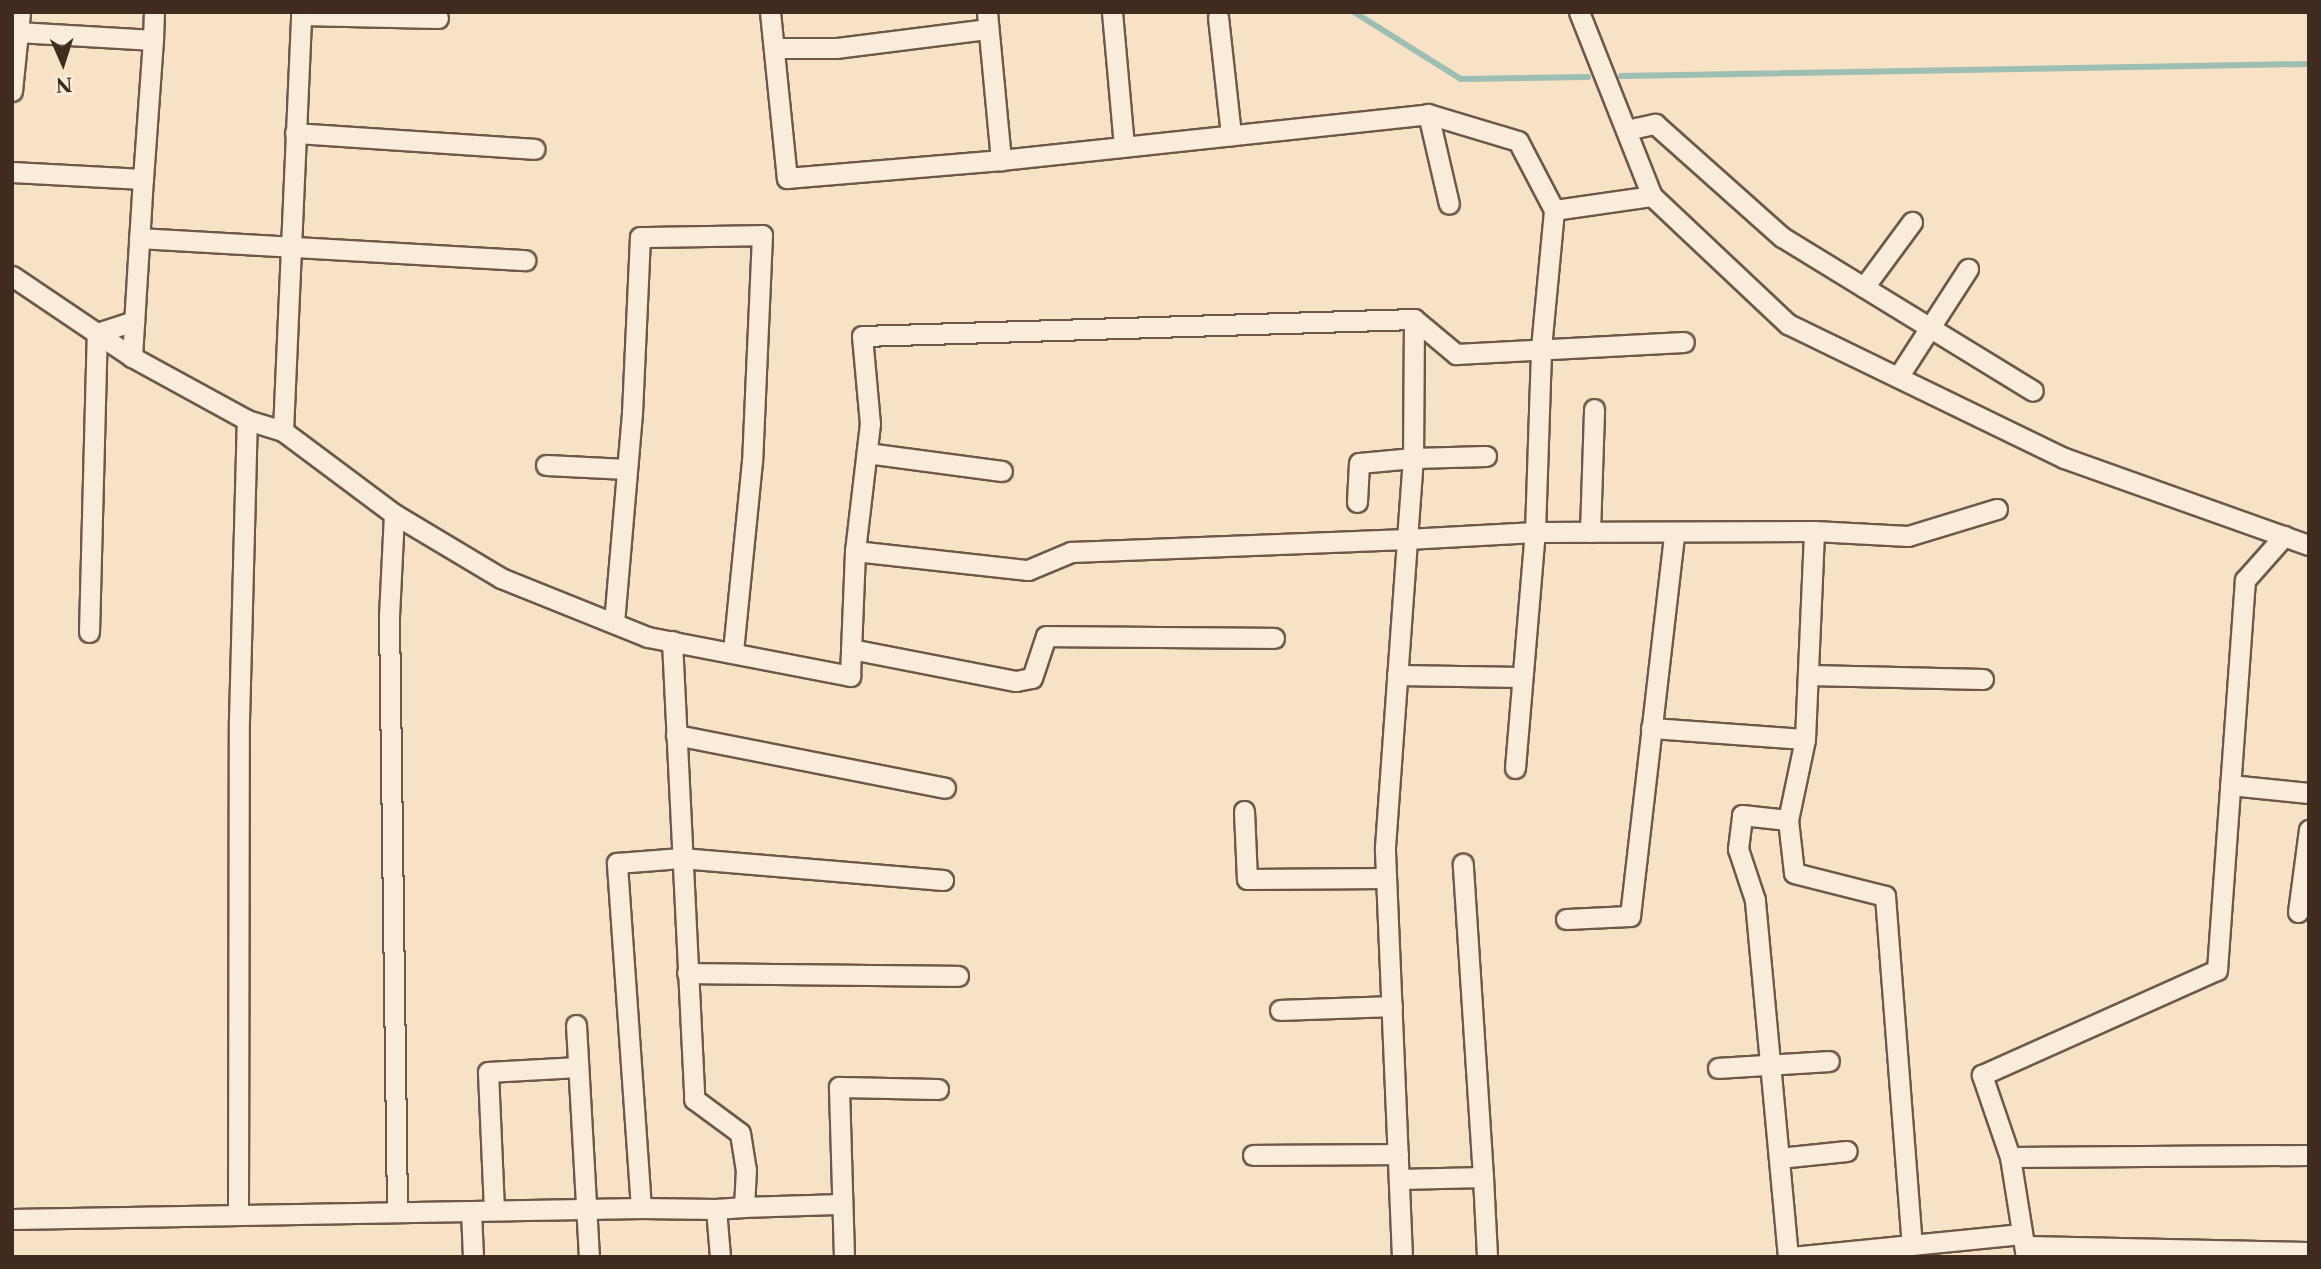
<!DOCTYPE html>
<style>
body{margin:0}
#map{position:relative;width:2321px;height:1269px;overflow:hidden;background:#f7e2c6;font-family:"Libre Caslon Text",serif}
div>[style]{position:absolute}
.stream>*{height:6px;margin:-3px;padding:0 3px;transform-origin:3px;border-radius:3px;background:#9dbeb3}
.roads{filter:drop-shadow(2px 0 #6e5948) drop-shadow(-2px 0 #6e5948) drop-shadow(0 2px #6e5948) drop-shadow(0 -2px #6e5948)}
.street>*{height:19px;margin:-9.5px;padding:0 9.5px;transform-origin:9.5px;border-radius:9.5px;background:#faecda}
span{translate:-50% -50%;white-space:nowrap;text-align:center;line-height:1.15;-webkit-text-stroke:6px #faecda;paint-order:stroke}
.frame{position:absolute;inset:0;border:14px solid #412b1e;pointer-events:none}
.north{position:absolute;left:28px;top:28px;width:70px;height:70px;-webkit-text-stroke:5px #faecda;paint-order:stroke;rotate:177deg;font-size:19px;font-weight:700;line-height:28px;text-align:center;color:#412b1e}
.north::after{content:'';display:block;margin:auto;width:24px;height:32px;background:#412b1e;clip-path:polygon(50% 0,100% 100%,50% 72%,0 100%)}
</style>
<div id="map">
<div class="stream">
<i style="left:1354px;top:12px;width:126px;rotate:32.1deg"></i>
<i style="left:1461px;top:79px;width:127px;rotate:-0.9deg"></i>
<i style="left:1621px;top:76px;width:688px;rotate:-1deg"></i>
</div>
<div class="roads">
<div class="street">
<i style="left:770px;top:12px;width:167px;rotate:84.2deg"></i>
<i style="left:787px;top:178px;width:215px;rotate:-4.8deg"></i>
<i style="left:1001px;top:160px;width:429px;rotate:-6.1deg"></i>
<i style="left:1428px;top:114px;width:94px;rotate:16.7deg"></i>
<i style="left:1518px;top:141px;width:78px;rotate:62.4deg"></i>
<i style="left:987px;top:12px;width:149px;rotate:84.6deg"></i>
<i style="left:1112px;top:12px;width:135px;rotate:84.9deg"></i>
<i style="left:1579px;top:12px;width:198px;rotate:68.4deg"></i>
<i style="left:301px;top:15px;width:137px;rotate:1.3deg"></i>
<i style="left:1218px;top:17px;width:119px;rotate:83.7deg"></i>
<i style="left:153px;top:40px;width:28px;rotate:-88deg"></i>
<i style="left:774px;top:48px;width:63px"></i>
<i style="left:837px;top:48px;width:151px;rotate:-7.2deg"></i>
<i style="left:12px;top:91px;width:79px;rotate:-84.2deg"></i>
<i style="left:1428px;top:114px;width:92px;rotate:76.9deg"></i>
<i style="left:1626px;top:130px;width:30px;rotate:-12deg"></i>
<i style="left:1655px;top:124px;width:170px;rotate:41.7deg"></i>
<i style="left:1782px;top:237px;width:294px;rotate:31.5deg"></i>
<i style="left:295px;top:133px;width:240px;rotate:3.8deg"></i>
<i style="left:12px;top:172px;width:131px;rotate:3.1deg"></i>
<i style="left:143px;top:179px;width:139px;rotate:-85.9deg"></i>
<i style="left:153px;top:40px;width:135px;rotate:-176.6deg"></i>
<i style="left:139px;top:238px;width:387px;rotate:3.3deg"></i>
<i style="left:12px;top:276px;width:145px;rotate:34deg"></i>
<i style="left:132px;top:357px;width:131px;rotate:28.7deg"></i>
<i style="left:247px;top:420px;width:38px;rotate:17deg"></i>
<i style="left:283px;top:431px;width:139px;rotate:36.8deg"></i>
<i style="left:394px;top:514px;width:125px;rotate:30.9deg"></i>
<i style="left:501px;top:578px;width:158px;rotate:21.9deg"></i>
<i style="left:648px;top:637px;width:206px;rotate:10.9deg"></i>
<i style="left:850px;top:676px;width:125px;rotate:-87.7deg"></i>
<i style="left:855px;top:551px;width:174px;rotate:6.3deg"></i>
<i style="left:1028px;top:570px;width:47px;rotate:-22.7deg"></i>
<i style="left:1071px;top:552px;width:336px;rotate:-2.2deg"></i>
<i style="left:1407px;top:539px;width:81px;rotate:-85.8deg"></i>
<i style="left:1413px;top:458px;width:73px;rotate:-1.6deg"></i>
<i style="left:1864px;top:287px;width:81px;rotate:-53.6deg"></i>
<i style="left:1414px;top:319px;width:55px;rotate:39.8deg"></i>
<i style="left:1456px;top:354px;width:228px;rotate:-3deg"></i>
<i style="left:132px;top:357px;width:178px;rotate:-86.5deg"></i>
<i style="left:1898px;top:377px;width:129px;rotate:-57.1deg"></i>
<i style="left:283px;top:431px;width:419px;rotate:-87.5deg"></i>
<i style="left:867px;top:453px;width:136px;rotate:7.6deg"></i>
<i style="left:546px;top:465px;width:81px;rotate:2.8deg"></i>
<i style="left:394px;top:514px;width:101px;rotate:92.8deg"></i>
<i style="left:389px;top:615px;width:597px;rotate:89.23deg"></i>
<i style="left:1590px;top:532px;width:123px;rotate:-88.1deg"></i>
<i style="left:855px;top:551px;width:128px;rotate:-83.3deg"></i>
<i style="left:870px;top:424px;width:88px;rotate:-95.2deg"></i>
<i style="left:862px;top:336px;width:552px;rotate:-1.76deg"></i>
<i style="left:1414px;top:319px;width:139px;rotate:90.4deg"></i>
<i style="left:1413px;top:458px;width:54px;rotate:174.7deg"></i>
<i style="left:1359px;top:463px;width:39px;rotate:93deg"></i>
<i style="left:614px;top:623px;width:211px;rotate:-85.1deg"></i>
<i style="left:632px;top:413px;width:176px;rotate:-87.4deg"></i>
<i style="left:640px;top:237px;width:122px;rotate:-0.9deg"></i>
<i style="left:762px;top:235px;width:226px;rotate:92.5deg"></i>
<i style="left:752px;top:461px;width:193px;rotate:95.7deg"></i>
<i style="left:89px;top:632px;width:299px;rotate:-88.5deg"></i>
<i style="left:97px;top:333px;width:39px;rotate:-18deg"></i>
<i style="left:672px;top:641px;width:459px;rotate:87.2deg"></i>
<i style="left:694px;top:1099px;width:57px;rotate:36.5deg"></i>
<i style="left:740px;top:1133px;width:36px;rotate:81deg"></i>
<i style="left:746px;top:1169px;width:38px;rotate:93deg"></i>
<i style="left:744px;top:1207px;width:28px;rotate:176deg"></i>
<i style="left:851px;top:649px;width:168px;rotate:11deg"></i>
<i style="left:1016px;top:681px;width:16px;rotate:-11deg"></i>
<i style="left:1032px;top:678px;width:44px;rotate:-71.6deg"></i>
<i style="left:1046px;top:636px;width:228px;rotate:0.5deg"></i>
<i style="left:1397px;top:675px;width:125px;rotate:0.9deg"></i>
<i style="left:1808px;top:675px;width:175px;rotate:1.3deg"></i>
<i style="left:1651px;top:728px;width:154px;rotate:4.1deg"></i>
<i style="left:676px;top:735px;width:274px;rotate:11.1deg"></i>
<i style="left:1515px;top:768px;width:237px;rotate:-85.2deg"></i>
<i style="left:1535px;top:532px;width:279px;rotate:-0.2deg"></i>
<i style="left:1814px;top:531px;width:94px;rotate:3deg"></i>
<i style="left:1908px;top:536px;width:93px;rotate:-16.9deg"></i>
<i style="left:2230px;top:785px;width:79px;rotate:5.8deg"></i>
<i style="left:1244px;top:811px;width:68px;rotate:87.5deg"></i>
<i style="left:1247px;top:879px;width:139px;rotate:-0.4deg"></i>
<i style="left:1788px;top:820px;width:53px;rotate:83.5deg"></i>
<i style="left:1794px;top:873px;width:94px;rotate:14.2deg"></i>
<i style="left:1885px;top:896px;width:350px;rotate:85.6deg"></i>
<i style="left:2298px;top:912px;width:83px;rotate:-82.4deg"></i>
<i style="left:1566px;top:919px;width:64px;rotate:-2.7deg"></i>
<i style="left:1630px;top:916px;width:386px;rotate:-83.4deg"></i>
<i style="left:687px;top:973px;width:271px;rotate:0.6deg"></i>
<i style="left:1280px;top:1010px;width:112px;rotate:-2deg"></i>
<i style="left:576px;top:1025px;width:232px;rotate:86.8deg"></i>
<i style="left:1718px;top:1068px;width:111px;rotate:-3.6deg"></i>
<i style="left:1253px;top:1155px;width:145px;rotate:-0.4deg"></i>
<i style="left:2010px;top:1157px;width:299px;rotate:-0.4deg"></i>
<i style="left:1779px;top:1158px;width:68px;rotate:-5.9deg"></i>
<i style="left:1483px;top:1177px;width:80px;rotate:87.1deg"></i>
<i style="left:1399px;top:1179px;width:84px;rotate:-1.4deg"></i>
<i style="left:1483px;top:1177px;width:314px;rotate:-93.7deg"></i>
<i style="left:744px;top:1207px;width:98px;rotate:-1.8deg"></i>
<i style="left:641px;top:1208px;width:346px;rotate:-94deg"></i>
<i style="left:617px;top:863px;width:64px;rotate:-4.5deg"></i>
<i style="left:681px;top:858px;width:263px;rotate:4.8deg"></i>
<i style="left:494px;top:1210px;width:138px;rotate:-92.5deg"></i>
<i style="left:488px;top:1072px;width:90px;rotate:-3.2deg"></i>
<i style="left:471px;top:1211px;width:46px;rotate:87.5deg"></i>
<i style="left:238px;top:1215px;width:495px;rotate:-89.9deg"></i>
<i style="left:239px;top:720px;width:300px;rotate:-88.5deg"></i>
<i style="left:12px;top:1219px;width:629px;rotate:-1deg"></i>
<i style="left:641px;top:1208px;width:75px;rotate:0.8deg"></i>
<i style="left:716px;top:1209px;width:48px;rotate:85.2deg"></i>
<i style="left:2025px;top:1246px;width:284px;rotate:1.2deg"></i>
<i style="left:844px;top:1257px;width:170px;rotate:-91.7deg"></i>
<i style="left:839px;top:1087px;width:99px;rotate:1.2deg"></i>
<i style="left:1402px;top:1257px;width:410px;rotate:-92.4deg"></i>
<i style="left:1385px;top:847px;width:309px;rotate:-85.9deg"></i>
<i style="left:1407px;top:539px;width:128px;rotate:-3.1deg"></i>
<i style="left:1535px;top:532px;width:184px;rotate:-88.1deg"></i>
<i style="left:1541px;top:348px;width:139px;rotate:-84.6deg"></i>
<i style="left:1554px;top:210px;width:99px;rotate:-8.1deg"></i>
<i style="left:1652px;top:196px;width:187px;rotate:43.3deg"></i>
<i style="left:1788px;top:324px;width:307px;rotate:25.9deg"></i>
<i style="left:2064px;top:458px;width:260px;rotate:19.6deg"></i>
<i style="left:1788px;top:1257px;width:359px;rotate:-95.3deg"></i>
<i style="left:1755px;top:900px;width:54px;rotate:-108.4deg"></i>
<i style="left:1738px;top:849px;width:34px;rotate:-83deg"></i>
<i style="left:1742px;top:815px;width:46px;rotate:6.2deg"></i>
<i style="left:1788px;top:820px;width:83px;rotate:-78.1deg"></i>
<i style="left:1805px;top:739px;width:208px;rotate:-87.5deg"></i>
<i style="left:1791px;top:1257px;width:232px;rotate:-5.7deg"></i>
<i style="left:2026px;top:1257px;width:101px;rotate:-99.1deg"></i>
<i style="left:2010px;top:1157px;width:87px;rotate:-108.9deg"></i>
<i style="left:1982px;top:1075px;width:257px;rotate:-24.1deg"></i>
<i style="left:2217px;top:970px;width:391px;rotate:-85.9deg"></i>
<i style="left:2245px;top:580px;width:59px;rotate:-48.4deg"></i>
</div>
</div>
<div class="frame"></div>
<div class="north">N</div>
</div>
